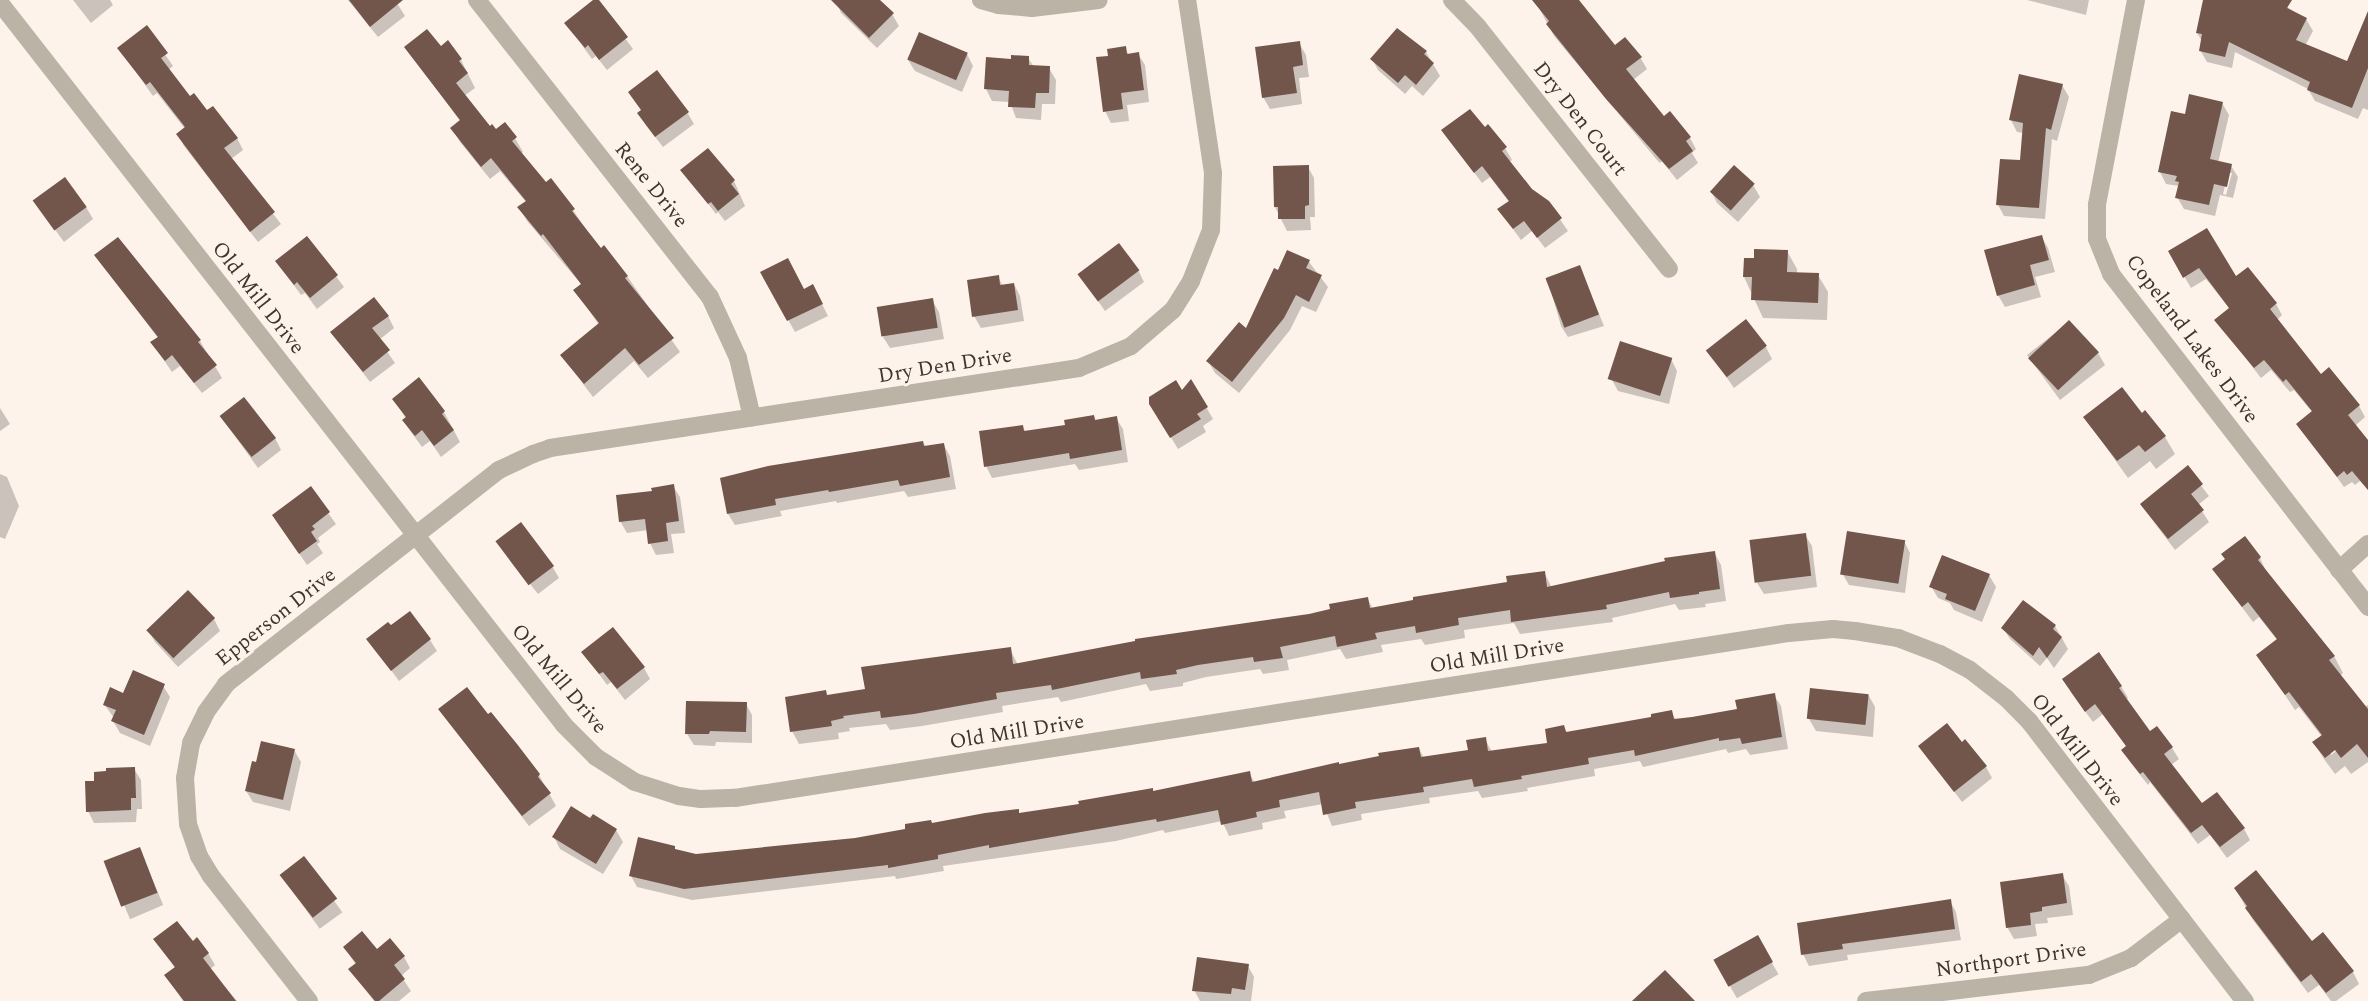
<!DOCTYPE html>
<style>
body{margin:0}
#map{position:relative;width:2368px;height:1001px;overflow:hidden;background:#fdf3ea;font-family:Spectral,serif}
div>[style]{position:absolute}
.shadow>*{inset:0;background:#0003;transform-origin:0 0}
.building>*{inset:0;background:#72554b;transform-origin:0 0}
.minor>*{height:18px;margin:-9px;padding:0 9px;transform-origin:9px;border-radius:9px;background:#bbb4a6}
span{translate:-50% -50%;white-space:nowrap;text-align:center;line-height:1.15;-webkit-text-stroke:6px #fdf3ea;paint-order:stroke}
.street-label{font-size:21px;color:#3f352c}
</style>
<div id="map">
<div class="shadow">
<i style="clip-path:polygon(73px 0,110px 0,113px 5px,91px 23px)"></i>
<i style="clip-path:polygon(348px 0,395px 0,405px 16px,378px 37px)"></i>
<i style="clip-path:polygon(597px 0,633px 49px,607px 70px,596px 56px,592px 59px,566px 23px)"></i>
<i style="clip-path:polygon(836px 0,878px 0,892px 14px,899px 26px,877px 48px,841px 13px)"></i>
<i style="clip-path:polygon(1543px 0,1577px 0,1615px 48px,1640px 57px,1647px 69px,1633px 80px,1664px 118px,1690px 138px,1696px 149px,1692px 153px,1698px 163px,1677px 180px,1662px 161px,1660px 163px,1657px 160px,1554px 36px,1537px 4px)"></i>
<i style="clip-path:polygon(2027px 0,2089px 0,2086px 15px)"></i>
<i style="clip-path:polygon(2204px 0,2276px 0,2306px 19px,2313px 31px,2305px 46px,2348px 63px,2368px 44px,2368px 110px,2363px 108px,2358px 119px,2315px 101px,2308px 89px,2235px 52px,2232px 68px,2207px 62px,2200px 50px,2202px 41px,2197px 33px)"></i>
<i style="clip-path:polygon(146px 27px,173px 66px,168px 70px,190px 98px,237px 138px,243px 150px,231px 159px,281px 224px,258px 242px,184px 146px,178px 135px,185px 129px,157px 93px,153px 96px,119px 48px)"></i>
<i style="clip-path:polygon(1299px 43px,1306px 55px,1309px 77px,1299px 78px,1302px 104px,1270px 109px,1263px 97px)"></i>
<i style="clip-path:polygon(406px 47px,441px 48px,461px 60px,475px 88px,464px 96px,489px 128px,515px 138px,523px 152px,521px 154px,545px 185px,573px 210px,600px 250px,627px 276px,680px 352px,648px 378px,634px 361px,593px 397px,562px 356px,599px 325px,575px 290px,582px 285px,527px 221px,519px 207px,526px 202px,500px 171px,490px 179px,460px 142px,452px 128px,460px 121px)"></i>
<i style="clip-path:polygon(1125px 48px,1129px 55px,1138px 54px,1145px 65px,1149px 102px,1127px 105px,1129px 121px,1111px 123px,1105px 111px,1109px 57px)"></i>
<i style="clip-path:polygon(1426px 52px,1440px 76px,1423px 96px,1412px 86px,1405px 94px,1378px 70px,1372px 59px)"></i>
<i style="clip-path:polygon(967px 54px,973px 66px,962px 92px,915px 71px,908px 60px)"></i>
<i style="clip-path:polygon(1028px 58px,1034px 67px,1049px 68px,1056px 80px,1055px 104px,1042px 104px,1041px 120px,1016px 118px,1010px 102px,992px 101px,986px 89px,987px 59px,1012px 61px)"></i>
<i style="clip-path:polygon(2062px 85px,2069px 97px,2057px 141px,2052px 139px,2045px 219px,2004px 216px,1998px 205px,2021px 162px,2024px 133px,2017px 132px,2011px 120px)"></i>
<i style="clip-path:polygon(evenodd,2222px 103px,2229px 115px,2218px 163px,2231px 166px,2238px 177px,2233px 198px,2220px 195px,2215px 216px,2184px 209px,2177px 197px,2179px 186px,2166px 184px,2160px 172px,2186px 116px,2222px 103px,2228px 173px,2232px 173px,2226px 195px,2223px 194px,2228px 173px)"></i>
<i style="clip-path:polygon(642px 111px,687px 112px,694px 124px,663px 147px,646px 125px,639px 113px)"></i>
<i style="clip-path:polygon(1484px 129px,1505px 148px,1512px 160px,1509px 162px,1531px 190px,1548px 202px,1568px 231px,1545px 248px,1532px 231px,1521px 240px,1499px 210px,1509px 202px,1490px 177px,1482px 183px,1443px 131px)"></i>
<i style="clip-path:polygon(708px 150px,734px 181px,745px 206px,725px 221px,718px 212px,716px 214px,682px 170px)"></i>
<i style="clip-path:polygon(1308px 167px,1314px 178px,1315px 217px,1310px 217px,1311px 230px,1287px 231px,1275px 207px)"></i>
<i style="clip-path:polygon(1753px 185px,1760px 197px,1738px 222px,1717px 203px,1711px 191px)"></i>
<i style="clip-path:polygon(35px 202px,86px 207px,93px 219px,64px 242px)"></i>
<i style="clip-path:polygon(2041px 236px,2048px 248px,2055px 272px,2035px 277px,2041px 297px,2005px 307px,1998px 295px)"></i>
<i style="clip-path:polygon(307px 238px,344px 287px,317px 309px,305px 293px,301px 295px,277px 262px)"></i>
<i style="clip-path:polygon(1787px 251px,1797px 269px,1797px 274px,1818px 275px,1828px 292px,1827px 320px,1763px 318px,1744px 277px,1756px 260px)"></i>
<i style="clip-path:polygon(2170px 252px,2236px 279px,2276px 304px,2282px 315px,2277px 320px,2321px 376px,2359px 406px,2365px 417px,2355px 426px,2368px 442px,2368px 490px,2360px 481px,2355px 485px,2352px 482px,2344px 487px,2306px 434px,2312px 412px,2294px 390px,2290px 392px,2271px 370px,2261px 378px,2216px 320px,2230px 309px,2206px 279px,2191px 288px)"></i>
<i style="clip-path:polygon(96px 256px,200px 341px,222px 378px,202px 393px,180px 366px,172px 372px,152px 343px,158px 338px)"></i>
<i style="clip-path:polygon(1309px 262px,1328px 287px,1316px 312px,1302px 306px,1290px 330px,1239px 393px,1215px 373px,1208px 361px,1246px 330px)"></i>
<i style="clip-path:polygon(1580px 267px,1604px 326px,1568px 337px,1561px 326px,1547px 277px)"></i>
<i style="clip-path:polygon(1138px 270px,1144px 282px,1105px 311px,1079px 274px)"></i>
<i style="clip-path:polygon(762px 273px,819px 298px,828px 316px,795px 332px)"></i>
<i style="clip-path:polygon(998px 277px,1003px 286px,1014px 284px,1020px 296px,1024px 321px,981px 328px,974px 316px)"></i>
<i style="clip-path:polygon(932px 300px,939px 312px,944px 339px,890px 348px,883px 337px)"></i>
<i style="clip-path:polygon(388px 316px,394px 328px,379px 340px,395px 363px,370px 382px,332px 332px)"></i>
<i style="clip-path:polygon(2069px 322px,2098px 353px,2105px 365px,2060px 400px,2027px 355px)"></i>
<i style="clip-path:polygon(1766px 347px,1772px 359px,1734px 388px,1708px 351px)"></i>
<i style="clip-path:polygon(1671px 359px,1677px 371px,1669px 404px,1618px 391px,1612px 380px)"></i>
<i style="clip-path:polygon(1191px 381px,1213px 419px,1203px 426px,1206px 432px,1178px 449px,1151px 404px,1182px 393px)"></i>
<i style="clip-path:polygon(394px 399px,444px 412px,460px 442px,441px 457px,430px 441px,422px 447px,411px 432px,404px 421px,406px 419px)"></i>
<i style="clip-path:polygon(0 408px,10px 424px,0 431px)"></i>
<i style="clip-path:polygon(2141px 415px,2165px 437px,2175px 454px,2156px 469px,2150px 461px,2128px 478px,2085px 418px)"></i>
<i style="clip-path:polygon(1094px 416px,1096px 421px,1116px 418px,1123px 429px,1128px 462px,1079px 470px,1075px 464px,992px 478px,986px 466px,1022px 426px,1026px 432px,1066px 426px)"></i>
<i style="clip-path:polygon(221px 417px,275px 438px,281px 450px,258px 468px)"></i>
<i style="clip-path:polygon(923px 442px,926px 447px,943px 444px,950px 456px,956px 489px,908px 497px,904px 491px,837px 503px,836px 501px,780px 511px,782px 516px,735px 525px,728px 514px)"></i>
<i style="clip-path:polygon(2187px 467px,2209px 496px,2198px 505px,2209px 522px,2175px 550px,2141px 505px)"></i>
<i style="clip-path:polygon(0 474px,7px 477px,19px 506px,5px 539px,0 537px)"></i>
<i style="clip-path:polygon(673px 486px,680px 497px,685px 533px,671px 534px,674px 553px,656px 555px,650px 543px,648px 530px,627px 533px,620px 521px,653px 492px)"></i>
<i style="clip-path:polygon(310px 488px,336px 524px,318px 538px,320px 542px,317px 544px,323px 553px,307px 565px,281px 527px)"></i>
<i style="clip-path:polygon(1805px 535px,1812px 546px,1817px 587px,1764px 594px,1757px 583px)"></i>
<i style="clip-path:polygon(1904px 541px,1910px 553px,1905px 593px,1849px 585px,1842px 573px)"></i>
<i style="clip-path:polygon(497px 542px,552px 566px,559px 578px,538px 594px)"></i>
<i style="clip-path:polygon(1714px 552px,1721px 565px,1726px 601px,1705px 604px,1706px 607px,1679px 610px,1675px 604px,1612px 618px,1613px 622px,1520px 634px,1514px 623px,1464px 630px,1465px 638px,1425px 645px,1421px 639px,1381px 645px,1383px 652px,1346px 659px,1340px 649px,1287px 660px,1289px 670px,1263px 674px,1260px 669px,1206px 677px,1183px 683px,1183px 686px,1150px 691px,1146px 684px,1061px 702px,1058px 697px,1002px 706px,1003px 712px,922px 726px,890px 730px,886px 724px,849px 728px,850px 731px,838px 733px,839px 739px,799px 744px,792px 731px,828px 696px,866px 691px,1010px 649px,1018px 665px,1309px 616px,1367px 598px,1373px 609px,1509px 584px,1544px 572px,1552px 588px)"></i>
<i style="clip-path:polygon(evenodd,2260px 558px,2268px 575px,2334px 656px,2343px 673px,2340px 676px,2365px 707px,2368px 705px,2368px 762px,2351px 774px,2345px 766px,2335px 774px,2324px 759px,2314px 743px,2322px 737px,2299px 707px,2295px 710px,2258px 655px,2277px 640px,2259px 617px,2253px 622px,2214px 570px,2260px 558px,2341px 747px,2331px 755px,2331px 752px,2341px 747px)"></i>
<i style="clip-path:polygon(1989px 575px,1996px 587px,1982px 622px,1954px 610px,1950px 603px,1938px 598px,1931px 586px)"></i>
<i style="clip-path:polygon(188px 592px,214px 619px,220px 631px,178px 667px,155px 642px,148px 630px)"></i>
<i style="clip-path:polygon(2055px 626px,2068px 649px,2054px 668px,2047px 658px,2040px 666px,2010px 639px,2003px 628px)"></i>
<i style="clip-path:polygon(368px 639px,430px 640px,437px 651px,399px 681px)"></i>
<i style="clip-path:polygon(583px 652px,644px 668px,650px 679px,625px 700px,611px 682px,607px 685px)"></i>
<i style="clip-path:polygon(163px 686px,170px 697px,150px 746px,120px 733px,113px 721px,114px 718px,104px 704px,124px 695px)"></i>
<i style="clip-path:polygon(2121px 686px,2128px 698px,2126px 700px,2150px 733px,2172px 748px,2179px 759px,2171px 765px,2202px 805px,2244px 829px,2250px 840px,2227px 858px,2210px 835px,2198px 844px,2150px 782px,2148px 785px,2130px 762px,2123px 750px,2127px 747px,2103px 714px,2093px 722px,2070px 691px)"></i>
<i style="clip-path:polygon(1774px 695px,1781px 706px,1788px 749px,1750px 755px,1746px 749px,1728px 753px,1726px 749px,1643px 767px,1640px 761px,1594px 769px,1595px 776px,1527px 788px,1528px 791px,1482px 798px,1478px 791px,1429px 798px,1430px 803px,1361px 814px,1362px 820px,1332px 826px,1323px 804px,1284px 811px,1286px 818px,1262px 823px,1263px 829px,1229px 836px,1222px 821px,1165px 833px,1163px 830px,1116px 841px,943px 866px,944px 871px,896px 879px,895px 876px,692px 900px,637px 887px,631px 876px,676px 852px,696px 856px,855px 839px,1018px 811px,1020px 814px,1154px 793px,1249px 773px,1255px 783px,1419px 749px,1424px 758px,1470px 751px,1485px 739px,1492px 752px,1549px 744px,1564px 727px,1568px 734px,1653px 718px,1671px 712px,1676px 720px,1738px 710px)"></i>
<i style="clip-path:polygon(1869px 696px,1875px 707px,1873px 737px,1816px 731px,1809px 719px)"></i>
<i style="clip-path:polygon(746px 704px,752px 715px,752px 743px,716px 742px,715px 746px,694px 745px,687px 734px)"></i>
<i style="clip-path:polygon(440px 710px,539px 775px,556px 806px,529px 826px)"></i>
<i style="clip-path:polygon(1961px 744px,1986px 767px,1992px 778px,1962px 802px,1920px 746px)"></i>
<i style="clip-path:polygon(294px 750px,301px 762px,290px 811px,253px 802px,246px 791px)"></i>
<i style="clip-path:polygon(134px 769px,141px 780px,142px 809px,137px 809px,136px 822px,94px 823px,88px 811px,96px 782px)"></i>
<i style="clip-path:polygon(616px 830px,623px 842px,603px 874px,560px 849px,554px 837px)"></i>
<i style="left:139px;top:848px;width:62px;height:36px;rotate:67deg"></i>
<i style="left:303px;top:858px;width:67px;height:28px;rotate:54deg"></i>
<i style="clip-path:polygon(2062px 875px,2069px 886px,2073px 915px,2047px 918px,2048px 923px,2035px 924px,2037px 936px,2014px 939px,2007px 927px)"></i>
<i style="clip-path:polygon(2235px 888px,2353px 972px,2359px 984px,2336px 1001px,2331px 1001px,2319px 985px,2308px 993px,2253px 920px)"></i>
<i style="clip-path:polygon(1950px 901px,1956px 912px,1961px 940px,1847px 955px,1848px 960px,1809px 966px,1803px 954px)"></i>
<i style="left:1757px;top:937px;width:43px;height:48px;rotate:60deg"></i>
<i style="clip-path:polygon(155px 940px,193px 943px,208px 953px,215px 965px,210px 969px,237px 1001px,183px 1001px,166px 976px,175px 968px)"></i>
<i style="clip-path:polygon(345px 948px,404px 957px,410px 968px,401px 976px,411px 991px,399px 1001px,374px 1001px,350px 970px,356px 965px)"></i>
<i style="clip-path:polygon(1248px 966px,1254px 977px,1251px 1001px,1200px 1001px,1194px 990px)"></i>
</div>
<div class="building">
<i style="clip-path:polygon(349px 0,403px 0,370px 27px)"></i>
<i style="clip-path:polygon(593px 0,599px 0,628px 37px,599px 60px,588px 45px,585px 48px,564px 23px)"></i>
<i style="clip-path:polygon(831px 0,880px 0,894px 13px,869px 38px)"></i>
<i style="clip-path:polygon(1532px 0,1579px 0,1615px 45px,1625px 37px,1642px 57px,1626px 69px,1664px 116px,1670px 111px,1691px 137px,1686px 141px,1693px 151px,1669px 169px,1606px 99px,1546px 24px,1549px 21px)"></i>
<i style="clip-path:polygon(2203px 0,2292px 0,2287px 8px,2307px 18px,2296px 40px,2347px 61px,2368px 11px,2368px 68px,2352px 108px,2307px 90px,2310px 82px,2229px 42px,2225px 57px,2199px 51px,2202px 34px,2196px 33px)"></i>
<i style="clip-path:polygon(147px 25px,168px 53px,161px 58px,190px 96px,194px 93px,207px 110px,213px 106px,238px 138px,224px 148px,275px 212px,250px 232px,176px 134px,185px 127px,150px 82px,146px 85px,117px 48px)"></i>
<i style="clip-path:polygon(1397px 28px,1427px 51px,1424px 54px,1434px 63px,1416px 85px,1405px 75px,1398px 83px,1370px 59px)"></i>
<i style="clip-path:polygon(427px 29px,441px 46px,448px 40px,462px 59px,459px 61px,468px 73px,456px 83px,490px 126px,492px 124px,496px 129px,505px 122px,517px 137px,512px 141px,546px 182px,551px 178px,575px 209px,572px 211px,601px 248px,604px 245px,628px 276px,625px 278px,674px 338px,639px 365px,625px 348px,584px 384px,560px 355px,599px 323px,573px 290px,581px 284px,543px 234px,541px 236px,517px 207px,526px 201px,491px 158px,481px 167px,450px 128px,460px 120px,404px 47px)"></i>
<i style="left:919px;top:32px;width:53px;height:30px;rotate:23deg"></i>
<i style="clip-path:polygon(1300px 41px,1303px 65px,1293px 67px,1297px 93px,1262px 98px,1255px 47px)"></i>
<i style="clip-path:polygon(1126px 46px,1127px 54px,1139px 52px,1144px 90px,1121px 93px,1123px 109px,1103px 112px,1096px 57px,1108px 56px,1107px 49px)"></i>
<i style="clip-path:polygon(1011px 55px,1029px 56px,1029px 65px,1050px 66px,1049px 93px,1036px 93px,1035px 108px,1008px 107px,1009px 91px,984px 89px,986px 57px,1011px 59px)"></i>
<i style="clip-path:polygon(657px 70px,689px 112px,655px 137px,637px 113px,641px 110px,628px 92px)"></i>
<i style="clip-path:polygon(2019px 74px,2063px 84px,2051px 130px,2046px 128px,2039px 208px,1996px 205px,2000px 159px,2020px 160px,2023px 123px,2009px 120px)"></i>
<i style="clip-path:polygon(2189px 94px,2223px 102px,2210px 159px,2232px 164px,2227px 187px,2214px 184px,2209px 205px,2175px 198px,2179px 182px,2175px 181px,2177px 176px,2158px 172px,2171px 111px,2185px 114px)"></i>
<i style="clip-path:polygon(1470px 109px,1485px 127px,1488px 124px,1507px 147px,1502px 151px,1532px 189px,1549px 201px,1562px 218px,1537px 238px,1524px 221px,1513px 229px,1497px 209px,1509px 201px,1482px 166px,1474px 173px,1441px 130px)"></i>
<i style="clip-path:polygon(708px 148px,735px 180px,731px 184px,739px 194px,718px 211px,711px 202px,708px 204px,680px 170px)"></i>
<i style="clip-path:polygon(1309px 165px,1309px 205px,1305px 206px,1305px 219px,1278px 219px,1278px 207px,1274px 207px,1273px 166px)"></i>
<i style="left:1734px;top:165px;width:28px;height:36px;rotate:42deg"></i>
<i style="left:65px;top:177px;width:37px;height:40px;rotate:54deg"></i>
<i style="clip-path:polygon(2207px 228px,2236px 276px,2248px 267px,2277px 303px,2270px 309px,2321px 374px,2329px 367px,2360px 405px,2348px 415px,2368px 440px,2368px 490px,2352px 471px,2347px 475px,2344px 471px,2337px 477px,2296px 424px,2312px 411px,2286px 379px,2283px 382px,2264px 360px,2254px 368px,2214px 320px,2229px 308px,2199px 268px,2183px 278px,2168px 251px)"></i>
<i style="clip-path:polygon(2042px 235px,2049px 260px,2030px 265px,2035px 285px,1997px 296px,1984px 250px)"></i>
<i style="clip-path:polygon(307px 236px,338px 275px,310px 298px,297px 282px,294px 285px,275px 261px)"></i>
<i style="clip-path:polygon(118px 237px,201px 340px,198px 342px,217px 365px,194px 383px,172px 355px,165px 361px,150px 342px,158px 337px,94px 255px)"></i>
<i style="left:1119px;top:243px;width:34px;height:52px;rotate:53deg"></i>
<i style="clip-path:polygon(1754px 249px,1788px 250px,1787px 272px,1819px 273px,1818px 303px,1751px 300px,1752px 277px,1743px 277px,1744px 258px,1754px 258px)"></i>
<i style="clip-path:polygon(1287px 250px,1310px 260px,1306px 268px,1322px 275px,1309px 302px,1296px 295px,1284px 318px,1232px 382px,1206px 361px,1239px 322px,1246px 328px,1274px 268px,1278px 270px)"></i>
<i style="clip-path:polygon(788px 258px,804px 289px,813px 284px,823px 304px,787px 321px,760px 272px)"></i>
<i style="left:1580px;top:265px;width:53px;height:37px;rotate:69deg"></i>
<i style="clip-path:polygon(999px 275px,1000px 285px,1014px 283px,1018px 310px,972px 317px,967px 280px)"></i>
<i style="clip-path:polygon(374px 297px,389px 316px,372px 328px,390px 350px,363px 372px,330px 332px)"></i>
<i style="left:933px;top:298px;width:30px;height:57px;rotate:81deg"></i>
<i style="left:1746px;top:319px;width:34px;height:51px;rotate:52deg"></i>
<i style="left:2069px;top:320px;width:44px;height:56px;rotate:47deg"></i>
<i style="left:1620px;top:341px;width:55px;height:40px;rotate:18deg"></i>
<i style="clip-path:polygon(419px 377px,445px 411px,442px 414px,454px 430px,434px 446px,422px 430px,415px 436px,402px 420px,406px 417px,392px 399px)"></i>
<i style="clip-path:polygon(1191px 379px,1208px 407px,1197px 414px,1201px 419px,1170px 438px,1149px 404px,1149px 397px,1176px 380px,1182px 390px)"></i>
<i style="clip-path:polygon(2122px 387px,2142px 413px,2145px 410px,2166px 436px,2145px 452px,2139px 445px,2117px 461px,2083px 417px)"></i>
<i style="left:244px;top:397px;width:52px;height:31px;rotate:52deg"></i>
<i style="clip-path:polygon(1094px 415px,1095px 420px,1117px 416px,1122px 450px,1070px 459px,1069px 453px,984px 467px,979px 431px,1023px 425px,1024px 431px,1065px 425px,1064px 420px)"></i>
<i style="clip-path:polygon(923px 441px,924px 446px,944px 443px,950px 477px,900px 486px,898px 480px,829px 492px,828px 490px,775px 499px,776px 505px,727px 514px,720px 478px,768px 466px)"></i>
<i style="clip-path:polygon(2188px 465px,2203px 484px,2191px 494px,2204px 510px,2168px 539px,2140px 504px)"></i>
<i style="clip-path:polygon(674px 484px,679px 521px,666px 523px,668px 541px,648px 544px,645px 519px,619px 522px,616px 495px,652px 491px,651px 488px)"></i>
<i style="clip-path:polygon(311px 486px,330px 512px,312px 526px,315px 529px,311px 532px,317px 541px,299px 554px,272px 515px)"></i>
<i style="left:521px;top:522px;width:55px;height:32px;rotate:53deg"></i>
<i style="left:1847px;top:531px;width:59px;height:44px;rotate:9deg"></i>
<i style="left:1806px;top:533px;width:43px;height:57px;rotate:83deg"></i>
<i style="clip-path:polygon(2245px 536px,2261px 557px,2258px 560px,2335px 656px,2329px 660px,2368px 709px,2368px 758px,2357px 744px,2341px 758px,2335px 750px,2325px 758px,2312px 742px,2322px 735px,2289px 692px,2285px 695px,2256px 655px,2277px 639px,2248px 602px,2242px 607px,2212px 569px,2225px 559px,2221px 554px)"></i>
<i style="clip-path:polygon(1715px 551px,1720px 589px,1699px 592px,1699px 594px,1670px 598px,1669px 592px,1606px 605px,1607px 609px,1511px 622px,1510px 610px,1458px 618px,1459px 625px,1416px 633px,1415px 626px,1375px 633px,1377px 639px,1337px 647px,1335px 636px,1280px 647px,1283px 658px,1254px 662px,1253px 657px,1198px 665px,1176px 670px,1177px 674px,1141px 679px,1140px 672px,1052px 690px,1051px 685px,996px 693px,997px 699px,914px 714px,881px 718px,880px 711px,843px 716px,844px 718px,831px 721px,832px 726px,790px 732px,785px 697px,826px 690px,827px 695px,865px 689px,861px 667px,1011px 647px,1013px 664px,1135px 641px,1135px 639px,1309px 614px,1330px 609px,1329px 604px,1368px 597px,1370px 608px,1413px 600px,1413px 597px,1507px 582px,1506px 576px,1545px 571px,1547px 587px,1665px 561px,1664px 558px)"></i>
<i style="clip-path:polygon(1942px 555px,1990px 574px,1975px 611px,1945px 599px,1947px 594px,1929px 587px)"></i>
<i style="left:188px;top:590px;width:39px;height:58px;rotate:46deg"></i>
<i style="clip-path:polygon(2023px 600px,2056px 625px,2053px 629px,2062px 637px,2047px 658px,2039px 647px,2033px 656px,2001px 628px)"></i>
<i style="clip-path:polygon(410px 611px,431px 639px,391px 671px,366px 639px,388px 622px,391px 625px)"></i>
<i style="clip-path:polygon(613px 627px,645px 667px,617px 689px,603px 672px,599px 674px,581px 652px)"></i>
<i style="clip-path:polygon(2099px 652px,2122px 686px,2119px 688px,2150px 731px,2157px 726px,2173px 747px,2164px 754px,2202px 803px,2217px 792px,2245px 828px,2220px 847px,2202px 825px,2191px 833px,2143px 772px,2140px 774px,2121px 750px,2126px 746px,2095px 704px,2085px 712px,2062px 679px)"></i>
<i style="clip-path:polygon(133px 670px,165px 684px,144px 735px,111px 721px,116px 710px,103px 705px,110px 687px,123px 693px)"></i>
<i style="clip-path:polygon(467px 687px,488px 714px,491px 712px,517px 744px,540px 774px,538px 777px,551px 793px,522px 816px,438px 709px)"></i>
<i style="left:1810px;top:688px;width:59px;height:31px;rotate:6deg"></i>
<i style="clip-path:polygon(1775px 693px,1782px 737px,1742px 744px,1740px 738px,1719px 741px,1719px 738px,1635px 756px,1634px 750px,1588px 758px,1589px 764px,1521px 776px,1522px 779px,1474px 787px,1472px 779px,1423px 787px,1424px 792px,1355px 802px,1356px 808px,1323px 815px,1319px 792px,1279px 800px,1280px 807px,1256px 812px,1257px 817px,1221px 825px,1218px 810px,1157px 822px,1156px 819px,989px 848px,989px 845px,938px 855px,938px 859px,888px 868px,888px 865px,684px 889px,629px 876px,638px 837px,675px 846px,675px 849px,696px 854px,855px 838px,905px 829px,905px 824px,931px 820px,932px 823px,985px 813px,1019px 809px,1019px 813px,1079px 804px,1078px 801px,1153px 788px,1153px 791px,1250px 771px,1252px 782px,1339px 762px,1339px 764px,1379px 756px,1378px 753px,1419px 747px,1421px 757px,1468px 750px,1466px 740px,1486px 737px,1488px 751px,1547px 743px,1545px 729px,1564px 725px,1566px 732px,1651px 717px,1651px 714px,1672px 710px,1674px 719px,1692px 717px,1737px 709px,1735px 700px)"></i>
<i style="clip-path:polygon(686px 701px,747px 702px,746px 732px,710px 731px,709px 734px,685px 734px)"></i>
<i style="clip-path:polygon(1947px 723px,1962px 742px,1965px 739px,1987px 766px,1954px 792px,1918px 746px)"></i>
<i style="clip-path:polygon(261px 741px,295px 749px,283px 800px,245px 791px,252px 761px,256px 762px)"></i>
<i style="clip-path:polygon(135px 767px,136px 798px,131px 798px,131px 810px,86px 812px,85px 781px,94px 781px,94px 772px,106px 771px,106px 768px)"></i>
<i style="clip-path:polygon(571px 806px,590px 818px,593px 814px,617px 829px,596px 864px,552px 837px)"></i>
<i style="left:140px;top:847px;width:49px;height:39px;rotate:69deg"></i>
<i style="left:304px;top:856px;width:54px;height:31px;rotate:52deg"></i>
<i style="clip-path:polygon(2256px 870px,2312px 941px,2323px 932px,2354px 971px,2326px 993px,2311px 974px,2301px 982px,2245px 908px,2247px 906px,2234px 888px)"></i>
<i style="clip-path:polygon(2063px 873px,2067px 903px,2042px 907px,2042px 911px,2030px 913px,2031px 925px,2006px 928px,2000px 882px)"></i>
<i style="clip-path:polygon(1951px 899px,1955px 929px,1842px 944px,1843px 949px,1801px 955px,1797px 923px)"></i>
<i style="clip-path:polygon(177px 921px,193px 941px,197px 937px,209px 953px,203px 958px,236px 1001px,184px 1001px,164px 975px,175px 967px,153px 939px)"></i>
<i style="clip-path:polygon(362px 931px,377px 949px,390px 938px,405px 956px,394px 965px,405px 979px,379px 1001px,375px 1001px,348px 969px,356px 963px,343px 947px)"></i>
<i style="left:1758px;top:935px;width:31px;height:51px;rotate:61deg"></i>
<i style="clip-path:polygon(1197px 957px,1249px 964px,1245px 990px,1232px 988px,1231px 994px,1192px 991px)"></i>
<i style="clip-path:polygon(1665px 970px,1695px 1001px,1632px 1001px)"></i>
</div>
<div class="minor">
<i style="left:477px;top:0;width:377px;rotate:51.9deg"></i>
<i style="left:710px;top:297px;width:67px;rotate:65.3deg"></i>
<i style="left:738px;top:358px;width:61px;rotate:76.7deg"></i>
<i style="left:981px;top:0;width:18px;rotate:16deg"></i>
<i style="left:998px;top:5px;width:34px;rotate:5deg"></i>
<i style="left:1032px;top:8px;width:67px;rotate:-6.8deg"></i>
<i style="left:1452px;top:0;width:37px;rotate:46deg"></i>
<i style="left:1478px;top:27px;width:308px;rotate:51.7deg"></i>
<i style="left:2136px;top:0;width:209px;rotate:100.8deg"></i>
<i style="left:2097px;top:205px;width:34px;rotate:90deg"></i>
<i style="left:2097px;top:239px;width:38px;rotate:68deg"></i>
<i style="left:2111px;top:274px;width:421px;rotate:52.3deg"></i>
<i style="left:0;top:3px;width:916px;rotate:52deg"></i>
<i style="left:564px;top:725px;width:45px;rotate:45deg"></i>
<i style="left:596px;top:757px;width:46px;rotate:32.7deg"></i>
<i style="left:635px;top:782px;width:46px;rotate:17.7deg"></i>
<i style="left:679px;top:796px;width:22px;rotate:8deg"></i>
<i style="left:701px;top:799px;width:34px;rotate:-2deg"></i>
<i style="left:735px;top:798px;width:1067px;rotate:-8.9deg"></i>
<i style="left:1789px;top:633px;width:44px;rotate:-5.2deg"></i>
<i style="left:1833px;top:629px;width:22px;rotate:5deg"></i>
<i style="left:1855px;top:631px;width:44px;rotate:9.2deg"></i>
<i style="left:1898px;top:638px;width:45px;rotate:20.9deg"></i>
<i style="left:1940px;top:654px;width:34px;rotate:28deg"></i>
<i style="left:1970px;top:670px;width:46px;rotate:37.9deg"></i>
<i style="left:2006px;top:698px;width:33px;rotate:45deg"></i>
<i style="left:2029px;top:721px;width:354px;rotate:52.4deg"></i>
<i style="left:2339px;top:570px;width:39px;rotate:-42deg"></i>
<i style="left:309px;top:1001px;width:159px;rotate:-128.1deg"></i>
<i style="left:211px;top:876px;width:23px;rotate:-121deg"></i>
<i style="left:199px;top:856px;width:34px;rotate:-109deg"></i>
<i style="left:188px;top:824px;width:46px;rotate:-93.7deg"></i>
<i style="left:185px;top:778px;width:36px;rotate:-80deg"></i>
<i style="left:191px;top:743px;width:34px;rotate:-64deg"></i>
<i style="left:206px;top:712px;width:34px;rotate:-54deg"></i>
<i style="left:226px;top:684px;width:347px;rotate:-38.1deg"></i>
<i style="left:499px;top:470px;width:38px;rotate:-25deg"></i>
<i style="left:533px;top:454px;width:18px;rotate:-19deg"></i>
<i style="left:550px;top:448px;width:535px;rotate:-8.6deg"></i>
<i style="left:1079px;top:368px;width:56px;rotate:-22.9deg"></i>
<i style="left:1131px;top:346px;width:55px;rotate:-40.6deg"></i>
<i style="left:1173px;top:310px;width:34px;rotate:-58deg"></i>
<i style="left:1191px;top:281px;width:55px;rotate:-68.6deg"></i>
<i style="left:1211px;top:230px;width:57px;rotate:-88deg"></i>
<i style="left:1213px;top:173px;width:175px;rotate:-98.5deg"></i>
<i style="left:1866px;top:1001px;width:225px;rotate:-6.7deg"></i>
<i style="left:2089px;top:975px;width:45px;rotate:-22deg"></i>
<i style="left:2131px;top:958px;width:64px;rotate:-37.4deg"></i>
</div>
<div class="street-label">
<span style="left:1580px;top:119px;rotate:52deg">Dry Den Court</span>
<span style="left:651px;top:185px;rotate:51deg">Rene Drive</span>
<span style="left:258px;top:298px;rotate:52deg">Old Mill Drive</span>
<span style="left:2192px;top:339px;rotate:53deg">Copeland Lakes Drive</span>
<span style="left:945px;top:366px;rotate:-9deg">Dry Den Drive</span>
<span style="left:276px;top:617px;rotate:-38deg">Epperson Drive</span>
<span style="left:1497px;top:656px;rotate:-9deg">Old Mill Drive</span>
<span style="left:559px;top:679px;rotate:50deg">Old Mill Drive</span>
<span style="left:1017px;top:732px;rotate:-9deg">Old Mill Drive</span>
<span style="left:2077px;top:750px;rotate:52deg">Old Mill Drive</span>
<span style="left:2011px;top:960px;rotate:-8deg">Northport Drive</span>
</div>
</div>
